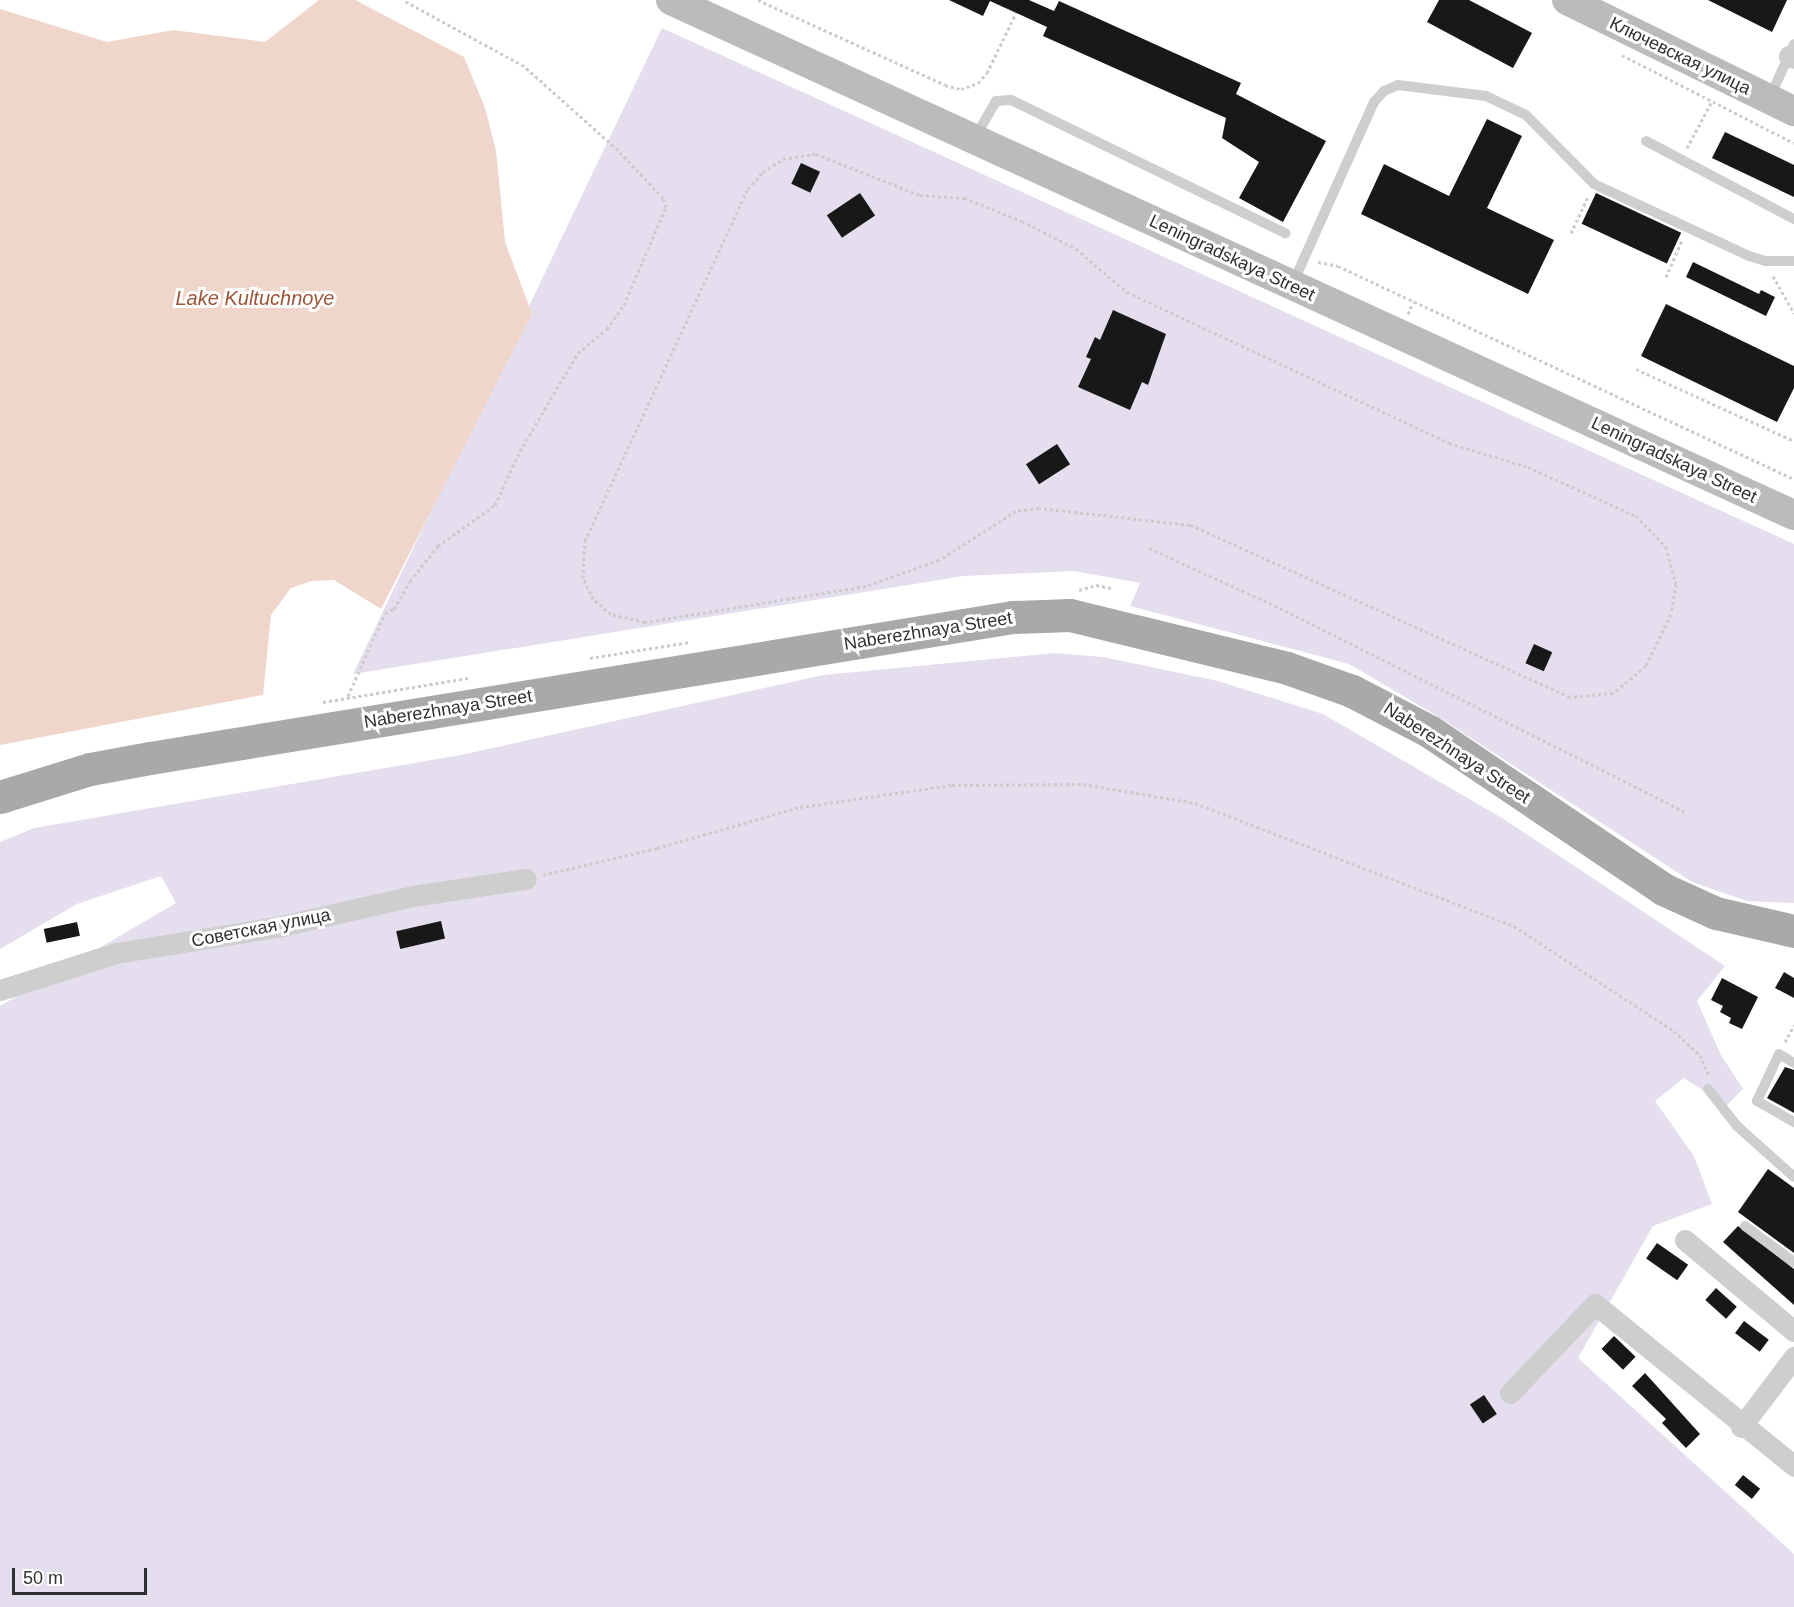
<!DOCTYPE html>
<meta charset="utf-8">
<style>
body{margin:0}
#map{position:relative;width:1794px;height:1607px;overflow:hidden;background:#fff;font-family:Helvetica,sans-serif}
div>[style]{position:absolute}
.green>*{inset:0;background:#e5deef}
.water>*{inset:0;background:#f0d5ca}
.building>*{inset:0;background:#181818;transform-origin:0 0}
.path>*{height:3px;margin-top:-1.5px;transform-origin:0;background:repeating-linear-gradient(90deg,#cbcbcb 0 3px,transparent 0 6px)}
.lane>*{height:10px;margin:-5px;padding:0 5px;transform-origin:5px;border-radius:5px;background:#cecece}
.street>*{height:21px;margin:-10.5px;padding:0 10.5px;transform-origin:10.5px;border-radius:10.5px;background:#cecece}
.secondary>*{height:30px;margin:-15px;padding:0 15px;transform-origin:15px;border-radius:15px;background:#bbb}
.primary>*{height:33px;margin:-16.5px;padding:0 16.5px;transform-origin:16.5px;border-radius:16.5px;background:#a9a9a9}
span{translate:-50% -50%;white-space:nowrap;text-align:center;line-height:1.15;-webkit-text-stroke:6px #fff;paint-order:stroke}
.street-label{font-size:18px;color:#313131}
.water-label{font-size:20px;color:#9b5537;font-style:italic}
.scale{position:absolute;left:12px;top:1568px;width:135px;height:27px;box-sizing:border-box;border:3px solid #313131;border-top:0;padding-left:8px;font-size:18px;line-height:21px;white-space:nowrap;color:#313131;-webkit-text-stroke:4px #fff;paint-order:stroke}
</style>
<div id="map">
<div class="green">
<i style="clip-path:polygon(662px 28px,1794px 544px,1794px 903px,1747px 901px,1692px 882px,1434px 714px,1349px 664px,1130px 606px,1140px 583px,1074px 571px,964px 576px,353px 674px)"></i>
<i style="clip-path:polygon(1055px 653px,1103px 657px,1218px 681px,1323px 714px,1502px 818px,1725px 966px,1697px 1001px,1721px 1055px,1743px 1089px,1726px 1106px,1684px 1078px,1655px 1101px,1694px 1156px,1712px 1204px,1653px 1226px,1578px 1358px,1794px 1554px,1794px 1607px,0 1607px,0 1006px,176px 903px,161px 876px,77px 904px,0 949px,0 842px,34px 828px,461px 755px,823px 675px)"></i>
</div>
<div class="water">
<i style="clip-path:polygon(319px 0,355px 0,464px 57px,485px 108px,496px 151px,505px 242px,532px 314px,381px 609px,334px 580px,312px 581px,291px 588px,271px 615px,263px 695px,0 745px,0 9px,107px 42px,173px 30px,265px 42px)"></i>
</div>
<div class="building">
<i style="clip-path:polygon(949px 0,1029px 0,1054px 11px,1059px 1px,1241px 83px,1236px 94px,1326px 141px,1283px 222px,1239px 198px,1259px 162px,1222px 138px,1226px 118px,1043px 36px,1047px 27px,990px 1px,983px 16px)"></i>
<i style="clip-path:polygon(1439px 0,1469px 0,1532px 33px,1513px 68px,1427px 22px)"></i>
<i style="clip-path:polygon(1708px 0,1787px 0,1772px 32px)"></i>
<i style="clip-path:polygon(1487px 119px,1522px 136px,1487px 208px,1554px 240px,1528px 294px,1361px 214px,1384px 164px,1449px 196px)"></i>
<i style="clip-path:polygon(1725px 132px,1794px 165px,1794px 197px,1712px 158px)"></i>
<i style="left:801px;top:163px;width:21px;height:23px;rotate:25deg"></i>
<i style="left:860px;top:193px;width:27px;height:40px;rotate:56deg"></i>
<i style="left:1596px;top:193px;width:94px;height:34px;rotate:25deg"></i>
<i style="clip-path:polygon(1693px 262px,1759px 294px,1761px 290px,1775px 297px,1766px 316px,1686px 277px)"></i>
<i style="clip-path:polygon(1666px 304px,1794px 366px,1794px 388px,1777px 422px,1641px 356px)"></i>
<i style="clip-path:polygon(1113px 310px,1166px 334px,1148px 385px,1142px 382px,1130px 410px,1078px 387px,1091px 359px,1086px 357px,1095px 337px,1100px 340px)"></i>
<i style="left:1057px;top:444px;width:24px;height:37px;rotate:57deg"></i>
<i style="left:1534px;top:644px;width:20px;height:21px;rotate:24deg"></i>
<i style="left:441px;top:921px;width:18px;height:46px;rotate:77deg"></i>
<i style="left:77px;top:922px;width:14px;height:34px;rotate:78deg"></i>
<i style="clip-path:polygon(1784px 972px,1794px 978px,1794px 998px,1775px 988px)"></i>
<i style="clip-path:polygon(1722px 978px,1758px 997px,1742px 1029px,1729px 1023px,1731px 1018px,1720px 1012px,1723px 1006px,1711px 1000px)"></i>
<i style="clip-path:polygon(1785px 1067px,1794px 1070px,1794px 1113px,1767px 1098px)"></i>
<i style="clip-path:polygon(1768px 1169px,1794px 1188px,1794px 1253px,1738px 1212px)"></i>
<i style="clip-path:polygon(1738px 1226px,1794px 1269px,1794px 1305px,1723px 1242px)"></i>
<i style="left:1657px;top:1243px;width:38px;height:19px;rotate:35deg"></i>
<i style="left:1716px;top:1288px;width:28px;height:16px;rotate:42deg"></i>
<i style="left:1744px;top:1321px;width:31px;height:15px;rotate:37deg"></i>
<i style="left:1614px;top:1336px;width:30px;height:18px;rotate:44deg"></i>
<i style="clip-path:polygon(1645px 1373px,1700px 1434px,1686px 1448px,1662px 1423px,1666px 1419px,1632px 1386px)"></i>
<i style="left:1484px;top:1395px;width:23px;height:17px;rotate:56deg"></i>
<i style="left:1743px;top:1475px;width:22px;height:13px;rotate:39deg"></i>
</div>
<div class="path">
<i style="left:758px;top:0;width:205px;rotate:24.4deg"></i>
<i style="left:945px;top:85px;width:16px;rotate:14deg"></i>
<i style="left:961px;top:89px;width:18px;rotate:-19deg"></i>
<i style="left:978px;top:83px;width:13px;rotate:-48deg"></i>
<i style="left:987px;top:73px;width:67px;rotate:-64.2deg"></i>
<i style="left:1622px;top:55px;width:193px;rotate:27.1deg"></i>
<i style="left:1687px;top:148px;width:53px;rotate:-62deg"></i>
<i style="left:816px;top:154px;width:112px;rotate:21.5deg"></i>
<i style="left:920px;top:195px;width:44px;rotate:3.9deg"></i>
<i style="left:964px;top:198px;width:62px;rotate:21.6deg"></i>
<i style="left:1022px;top:221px;width:61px;rotate:27.4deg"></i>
<i style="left:1076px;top:249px;width:67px;rotate:40.1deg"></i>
<i style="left:1127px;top:292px;width:356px;rotate:25.1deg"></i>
<i style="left:1449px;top:443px;width:83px;rotate:16.9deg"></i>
<i style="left:1528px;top:467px;width:119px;rotate:24.4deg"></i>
<i style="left:1636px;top:516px;width:43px;rotate:45.9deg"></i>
<i style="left:1666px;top:547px;width:38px;rotate:75deg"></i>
<i style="left:1676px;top:584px;width:30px;rotate:99deg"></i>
<i style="left:1671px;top:614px;width:58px;rotate:115.7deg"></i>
<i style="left:1646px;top:666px;width:43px;rotate:140.7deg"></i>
<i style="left:1613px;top:693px;width:43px;rotate:174.7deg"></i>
<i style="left:1570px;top:697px;width:417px;rotate:-155.6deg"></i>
<i style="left:1190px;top:525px;width:152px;rotate:-173.6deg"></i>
<i style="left:1039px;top:508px;width:23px;rotate:173deg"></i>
<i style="left:1016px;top:511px;width:91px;rotate:147.5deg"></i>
<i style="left:939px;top:560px;width:77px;rotate:160.4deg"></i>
<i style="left:866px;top:586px;width:224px;rotate:170.7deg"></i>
<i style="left:645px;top:622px;width:35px;rotate:-167deg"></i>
<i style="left:611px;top:614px;width:23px;rotate:-140deg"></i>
<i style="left:593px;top:599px;width:23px;rotate:-115deg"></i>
<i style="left:583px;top:578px;width:37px;rotate:-87deg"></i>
<i style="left:585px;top:541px;width:388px;rotate:-65.2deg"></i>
<i style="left:748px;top:189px;width:23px;rotate:-49deg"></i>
<i style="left:763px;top:172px;width:24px;rotate:-33deg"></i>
<i style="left:783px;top:159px;width:33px;rotate:-9deg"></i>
<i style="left:1571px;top:233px;width:40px;rotate:-65deg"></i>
<i style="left:1318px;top:262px;width:20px;rotate:11deg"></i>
<i style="left:1338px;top:266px;width:503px;rotate:25.04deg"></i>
<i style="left:1773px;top:276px;width:43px;rotate:60.4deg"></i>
<i style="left:1666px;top:277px;width:40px;rotate:-66.6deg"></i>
<i style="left:1408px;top:314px;width:13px;rotate:-67deg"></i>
<i style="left:1636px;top:369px;width:174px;rotate:24.5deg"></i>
<i style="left:1149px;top:548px;width:144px;rotate:24.6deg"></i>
<i style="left:1280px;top:608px;width:453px;rotate:26.7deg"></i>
<i style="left:1079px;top:590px;width:18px;rotate:-16deg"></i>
<i style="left:1096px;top:585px;width:16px;rotate:11deg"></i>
<i style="left:590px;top:658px;width:101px;rotate:-9.1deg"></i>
<i style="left:348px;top:696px;width:91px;rotate:-66deg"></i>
<i style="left:385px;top:613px;width:10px;rotate:-24deg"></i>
<i style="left:394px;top:609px;width:32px;rotate:-60deg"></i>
<i style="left:410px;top:581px;width:45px;rotate:-51.3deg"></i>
<i style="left:438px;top:546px;width:70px;rotate:-35.7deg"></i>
<i style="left:495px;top:505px;width:60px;rotate:-65.2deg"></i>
<i style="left:520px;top:451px;width:114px;rotate:-59.4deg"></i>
<i style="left:578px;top:353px;width:38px;rotate:-40deg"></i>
<i style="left:607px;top:329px;width:29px;rotate:-55deg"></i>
<i style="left:624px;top:305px;width:107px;rotate:-66.8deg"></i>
<i style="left:666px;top:207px;width:9px;rotate:-108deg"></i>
<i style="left:663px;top:198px;width:66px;rotate:-133.2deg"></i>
<i style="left:618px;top:150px;width:126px;rotate:-138.2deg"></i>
<i style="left:524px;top:66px;width:138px;rotate:-151.4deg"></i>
<i style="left:323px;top:702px;width:147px;rotate:-9.4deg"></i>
<i style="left:543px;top:875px;width:117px;rotate:-13.3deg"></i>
<i style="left:657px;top:848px;width:149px;rotate:-16deg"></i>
<i style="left:800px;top:807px;width:154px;rotate:-8.2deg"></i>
<i style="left:952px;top:785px;width:131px;rotate:-0.4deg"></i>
<i style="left:1083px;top:784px;width:114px;rotate:9.6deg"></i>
<i style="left:1195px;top:803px;width:342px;rotate:21.1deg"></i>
<i style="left:1514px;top:926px;width:191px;rotate:33.3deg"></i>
<i style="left:1674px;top:1031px;width:35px;rotate:43deg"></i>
<i style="left:1700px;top:1055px;width:23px;rotate:67deg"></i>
<i style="left:1785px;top:1042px;width:19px;rotate:-62deg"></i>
</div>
<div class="lane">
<i style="left:1770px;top:97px;width:58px;rotate:-65.6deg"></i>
<i style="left:976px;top:136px;width:40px;rotate:-60.3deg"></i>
<i style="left:996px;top:101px;width:15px;rotate:-4deg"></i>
<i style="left:1011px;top:100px;width:305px;rotate:25.9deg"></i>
<i style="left:1646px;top:141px;width:167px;rotate:27.8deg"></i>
<i style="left:1293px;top:283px;width:198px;rotate:-65.9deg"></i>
<i style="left:1374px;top:102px;width:15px;rotate:-48deg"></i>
<i style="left:1384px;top:91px;width:15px;rotate:-23deg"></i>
<i style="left:1398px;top:85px;width:89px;rotate:7.1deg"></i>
<i style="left:1486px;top:96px;width:44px;rotate:25.4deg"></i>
<i style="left:1526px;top:115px;width:97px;rotate:45.4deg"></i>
<i style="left:1594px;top:184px;width:171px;rotate:24.9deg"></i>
<i style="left:1749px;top:256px;width:17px;rotate:17deg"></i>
<i style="left:1765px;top:261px;width:29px"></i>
<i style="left:1794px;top:1063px;width:17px;rotate:-149deg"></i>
<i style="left:1779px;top:1054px;width:52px;rotate:115.1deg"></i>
<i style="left:1757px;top:1101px;width:43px;rotate:29.6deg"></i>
<i style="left:1708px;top:1089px;width:47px;rotate:51.9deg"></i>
<i style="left:1737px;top:1126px;width:76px;rotate:41.8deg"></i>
<i style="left:1745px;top:1226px;width:61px;rotate:36.3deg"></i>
</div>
<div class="street">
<i style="left:1789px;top:56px;width:5px;rotate:22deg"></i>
<i style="left:0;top:990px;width:122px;rotate:-17.7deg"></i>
<i style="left:116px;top:953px;width:168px;rotate:-9.2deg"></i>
<i style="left:282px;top:926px;width:134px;rotate:-12.9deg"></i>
<i style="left:413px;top:896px;width:114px;rotate:-8.6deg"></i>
<i style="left:1685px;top:1240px;width:142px;rotate:39.9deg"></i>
<i style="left:1510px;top:1393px;width:123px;rotate:-46.3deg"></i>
<i style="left:1595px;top:1304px;width:257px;rotate:39.1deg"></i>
<i style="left:1741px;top:1427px;width:88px;rotate:-52.9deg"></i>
</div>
<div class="secondary">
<i style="left:671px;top:0;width:1235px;rotate:24.64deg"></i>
<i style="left:1567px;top:0;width:253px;rotate:26.1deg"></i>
</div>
<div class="primary">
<i style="left:0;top:797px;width:94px;rotate:-17.3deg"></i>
<i style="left:90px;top:769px;width:61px;rotate:-10.4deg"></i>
<i style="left:150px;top:758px;width:874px;rotate:-9.28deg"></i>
<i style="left:1013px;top:617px;width:57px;rotate:-2deg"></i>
<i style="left:1070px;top:615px;width:223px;rotate:13.7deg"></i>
<i style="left:1287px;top:668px;width:69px;rotate:19.5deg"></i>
<i style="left:1352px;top:691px;width:87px;rotate:27.5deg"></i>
<i style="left:1429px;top:731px;width:282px;rotate:34deg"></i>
<i style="left:1663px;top:889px;width:58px;rotate:24.4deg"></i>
<i style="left:1716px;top:913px;width:80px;rotate:13deg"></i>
</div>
<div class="street-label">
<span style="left:1680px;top:56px;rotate:26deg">Ключевская улица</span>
<span style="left:1232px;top:258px;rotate:25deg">Leningradskaya Street</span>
<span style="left:1674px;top:460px;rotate:25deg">Leningradskaya Street</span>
<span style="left:928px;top:631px;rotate:-9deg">Naberezhnaya Street</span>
<span style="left:448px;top:709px;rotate:-9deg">Naberezhnaya Street</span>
<span style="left:1457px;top:753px;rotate:33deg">Naberezhnaya Street</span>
<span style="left:261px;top:928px;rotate:-11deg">Советская улица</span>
</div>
<div class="water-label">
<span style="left:255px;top:298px">Lake Kultuchnoye</span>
</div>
<div class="scale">50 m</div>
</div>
